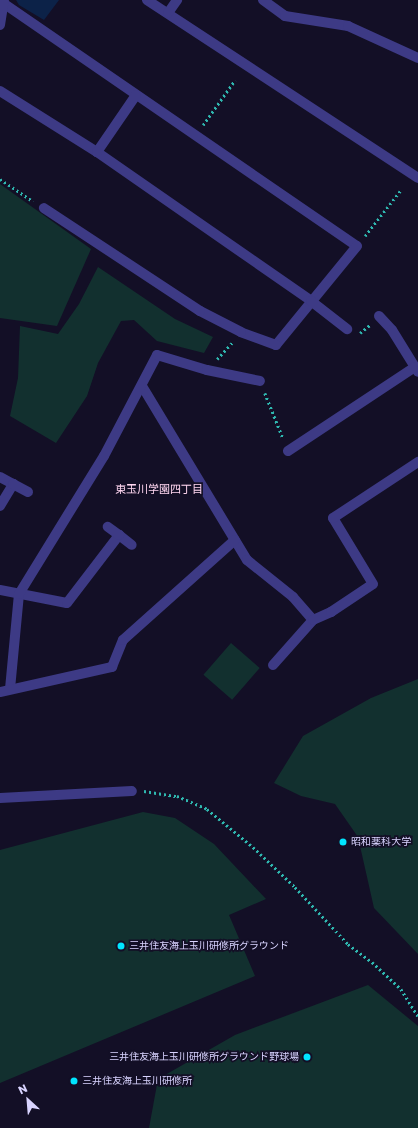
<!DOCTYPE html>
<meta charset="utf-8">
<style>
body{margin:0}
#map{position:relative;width:418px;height:1128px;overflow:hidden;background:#130f26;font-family:Poppins,"Noto Sans JP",sans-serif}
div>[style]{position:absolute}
.green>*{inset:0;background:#12302f;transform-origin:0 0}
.water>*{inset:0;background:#0c2248}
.path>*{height:2.5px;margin-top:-1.25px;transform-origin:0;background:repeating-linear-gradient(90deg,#2fb8b0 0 2px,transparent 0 5px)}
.minor>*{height:10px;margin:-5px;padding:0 5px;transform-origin:5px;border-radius:5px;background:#3d3a85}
.dots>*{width:11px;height:11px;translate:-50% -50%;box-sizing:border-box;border:2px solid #130f26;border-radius:50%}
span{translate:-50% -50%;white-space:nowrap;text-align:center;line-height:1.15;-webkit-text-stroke:3.5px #130f26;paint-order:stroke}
.poi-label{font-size:10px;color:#d9d4ff}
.left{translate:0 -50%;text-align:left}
.right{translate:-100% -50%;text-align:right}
.neighbourhood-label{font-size:11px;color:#ffd6f0}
.north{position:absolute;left:8px;top:1080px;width:40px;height:40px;-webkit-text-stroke:3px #130f26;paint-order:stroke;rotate:334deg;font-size:11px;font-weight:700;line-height:16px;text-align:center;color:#d9d4ff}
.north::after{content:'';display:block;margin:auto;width:14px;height:18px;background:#d9d4ff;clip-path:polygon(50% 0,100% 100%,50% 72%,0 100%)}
</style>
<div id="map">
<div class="green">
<i style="clip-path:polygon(0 184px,91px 249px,57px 326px,0 318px)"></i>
<i style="clip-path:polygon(98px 267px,175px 319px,213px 337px,204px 353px,157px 341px,134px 320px,121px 321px,98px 363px,87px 396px,56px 443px,10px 416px,18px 378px,20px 326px,58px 334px,79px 304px)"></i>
<i style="left:231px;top:643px;width:38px;height:42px;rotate:41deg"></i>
<i style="clip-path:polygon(418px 679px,418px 954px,374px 908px,358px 837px,335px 804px,301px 796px,274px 783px,303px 736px,371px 698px)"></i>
<i style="clip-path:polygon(143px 812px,175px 818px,214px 844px,266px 899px,229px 915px,255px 976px,0 1083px,0 850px)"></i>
<i style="clip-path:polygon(368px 985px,418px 1026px,418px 1128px,149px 1128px,158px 1079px,235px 1035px)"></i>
</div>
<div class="water">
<i style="clip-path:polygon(16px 0,59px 0,44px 20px,19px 5px)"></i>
</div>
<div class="path">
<i style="left:203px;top:125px;width:55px;rotate:-54.6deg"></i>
<i style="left:0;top:179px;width:40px;rotate:34deg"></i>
<i style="left:365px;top:236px;width:57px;rotate:-52.1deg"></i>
<i style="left:360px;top:333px;width:13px;rotate:-39deg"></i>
<i style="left:217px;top:359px;width:23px;rotate:-47deg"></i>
<i style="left:265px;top:393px;width:48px;rotate:68.2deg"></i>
<i style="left:144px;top:791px;width:33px;rotate:9deg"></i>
<i style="left:177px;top:796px;width:33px;rotate:23deg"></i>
<i style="left:207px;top:809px;width:60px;rotate:39.6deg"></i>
<i style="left:253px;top:847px;width:58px;rotate:43.6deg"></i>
<i style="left:295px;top:887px;width:78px;rotate:47.1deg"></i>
<i style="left:348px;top:944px;width:30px;rotate:37deg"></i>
<i style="left:372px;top:962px;width:40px;rotate:43deg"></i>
<i style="left:401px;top:989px;width:32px;rotate:58deg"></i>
</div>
<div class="minor">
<i style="left:147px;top:0;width:324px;rotate:33.3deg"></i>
<i style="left:263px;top:0;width:27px;rotate:36deg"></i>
<i style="left:285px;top:16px;width:64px;rotate:9deg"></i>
<i style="left:348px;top:26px;width:77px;rotate:24.6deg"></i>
<i style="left:3px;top:3px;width:429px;rotate:34.5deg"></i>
<i style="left:357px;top:246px;width:128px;rotate:129.3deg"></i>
<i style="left:276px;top:345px;width:37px;rotate:-160deg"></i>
<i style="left:241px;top:332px;width:46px;rotate:-152.9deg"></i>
<i style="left:200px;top:311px;width:187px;rotate:-146.6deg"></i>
<i style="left:168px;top:13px;width:16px;rotate:-55deg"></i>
<i style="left:0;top:25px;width:25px;rotate:-81deg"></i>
<i style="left:0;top:91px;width:115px;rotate:32.2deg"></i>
<i style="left:97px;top:152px;width:261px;rotate:34.8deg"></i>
<i style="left:311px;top:301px;width:46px;rotate:37.9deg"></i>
<i style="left:97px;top:152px;width:69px;rotate:-55.6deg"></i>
<i style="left:379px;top:316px;width:19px;rotate:47deg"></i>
<i style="left:392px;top:330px;width:49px;rotate:58.2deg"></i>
<i style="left:142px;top:386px;width:203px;rotate:58.9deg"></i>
<i style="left:247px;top:560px;width:59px;rotate:38.8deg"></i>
<i style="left:293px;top:597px;width:30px;rotate:49deg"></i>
<i style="left:288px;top:451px;width:152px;rotate:-33.5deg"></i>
<i style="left:0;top:477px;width:15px;rotate:28deg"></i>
<i style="left:0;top:506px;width:26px;rotate:-59deg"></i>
<i style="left:13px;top:484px;width:17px;rotate:28deg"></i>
<i style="left:119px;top:535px;width:16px;rotate:38deg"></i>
<i style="left:0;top:590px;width:68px;rotate:11deg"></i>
<i style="left:67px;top:603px;width:86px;rotate:-52.6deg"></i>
<i style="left:119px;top:535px;width:14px;rotate:-144deg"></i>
<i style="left:273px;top:665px;width:60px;rotate:-48.4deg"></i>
<i style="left:313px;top:620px;width:20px;rotate:-24deg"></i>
<i style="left:331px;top:612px;width:50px;rotate:-33.7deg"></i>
<i style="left:373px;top:584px;width:77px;rotate:-121.2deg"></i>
<i style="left:333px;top:518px;width:102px;rotate:-33.4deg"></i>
<i style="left:10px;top:689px;width:95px;rotate:-84.6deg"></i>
<i style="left:19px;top:594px;width:162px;rotate:-58.4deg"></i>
<i style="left:104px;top:456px;width:114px;rotate:-62.3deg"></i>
<i style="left:157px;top:355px;width:52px;rotate:16.7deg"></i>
<i style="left:207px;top:370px;width:54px;rotate:11.7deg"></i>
<i style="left:0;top:692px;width:115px;rotate:-12.6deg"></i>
<i style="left:112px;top:667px;width:29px;rotate:-68deg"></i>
<i style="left:123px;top:640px;width:150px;rotate:-41.8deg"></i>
<i style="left:0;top:798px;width:132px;rotate:-3deg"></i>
</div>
<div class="dots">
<i style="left:343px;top:842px;background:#00e5ff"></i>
<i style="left:121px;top:946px;background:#00e5ff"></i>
<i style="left:307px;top:1057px;background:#00e5ff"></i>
<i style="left:74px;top:1081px;background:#00e5ff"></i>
</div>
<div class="poi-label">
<span class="left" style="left:351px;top:842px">昭和薬科大学</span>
<span class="left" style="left:129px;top:946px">三井住友海上玉川研修所グラウンド</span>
<span class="right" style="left:299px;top:1057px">三井住友海上玉川研修所グラウンド野球場</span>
<span class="left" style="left:82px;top:1081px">三井住友海上玉川研修所</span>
</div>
<div class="neighbourhood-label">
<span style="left:159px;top:489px">東玉川学園四丁目</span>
</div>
<div class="north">N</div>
</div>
